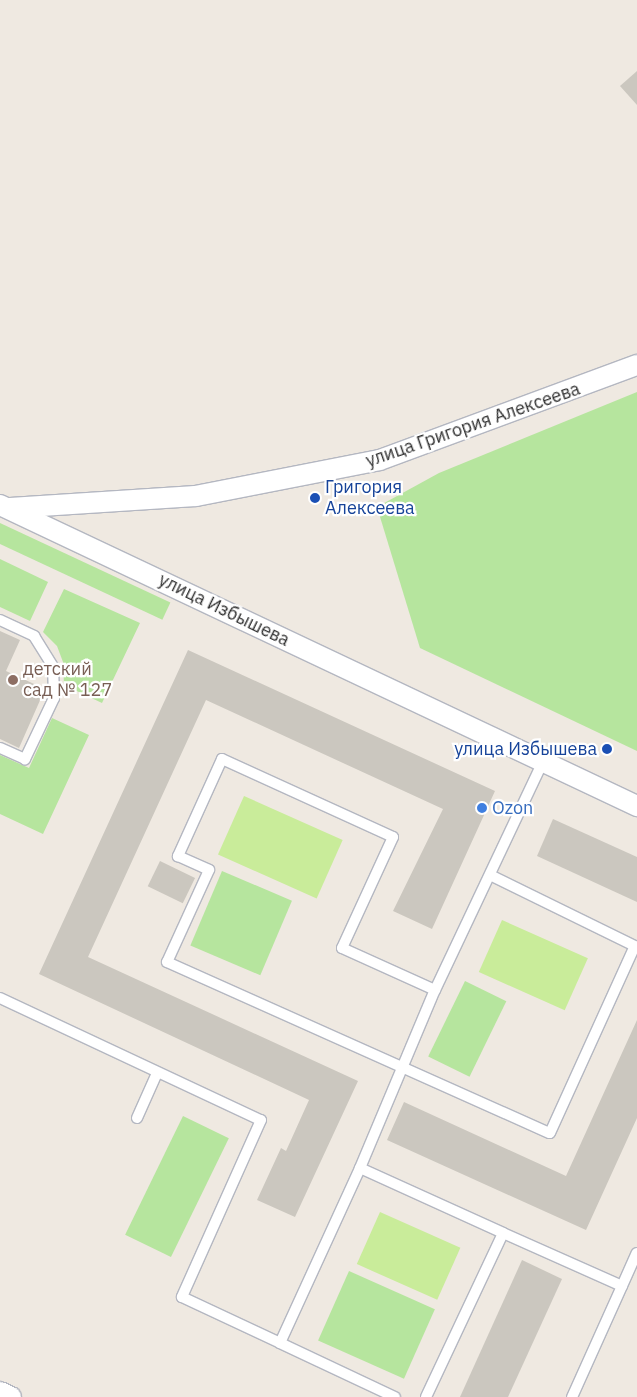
<!DOCTYPE html>
<meta charset="utf-8">
<style>
body{margin:0}
#map{position:relative;width:637px;height:1397px;overflow:hidden;background:#efe9e1;font-family:"IBM Plex Sans",sans-serif}
div>[style]{position:absolute}
.green>*{inset:0;background:#b6e59e;transform-origin:0 0}
.pitch>*{inset:0;background:#c9ec9a;transform-origin:0 0}
.building>*{inset:0;background:#cbc7bf;transform-origin:0 0}
.roads{filter:drop-shadow(1px 0 #b4b7c1) drop-shadow(-1px 0 #b4b7c1) drop-shadow(0 1px #b4b7c1) drop-shadow(0 -1px #b4b7c1)}
.lane>*{height:10px;margin:-5px;padding:0 5px;transform-origin:5px;border-radius:5px;background:#fff}
.street>*{height:20px;margin:-10px;padding:0 10px;transform-origin:10px;border-radius:10px;background:#fff}
.dots>*{width:14px;height:14px;translate:-50% -50%;box-sizing:border-box;border:2px solid #fff;border-radius:50%}
span{translate:-50% -50%;white-space:nowrap;text-align:center;line-height:1.15;-webkit-text-stroke:4.5px #fff;paint-order:stroke}
.street-label{font-size:18px;color:#2e2e2e}
.transit-label{font-size:18px;color:#164399}
.left{translate:0 -50%;text-align:left}
.right{translate:-100% -50%;text-align:right}
.education-label{font-size:18px;color:#785e54}
.shop-label{font-size:18px;color:#366cbe}
</style>
<div id="map">
<div class="green">
<i style="clip-path:polygon(637px 392px,637px 751px,420px 648px,377px 507px,439px 473px)"></i>
<i style="left:0;top:523px;width:188px;height:19px;rotate:25deg"></i>
<i style="clip-path:polygon(0 559px,48px 582px,30px 621px,0 607px)"></i>
<i style="clip-path:polygon(64px 589px,140px 623px,102px 703px,64px 685px,63px 662px,57px 646px,43px 632px)"></i>
<i style="clip-path:polygon(52px 718px,89px 735px,43px 834px,0 814px,0 755px,29px 768px)"></i>
<i style="left:222px;top:871px;width:76px;height:81px;rotate:23deg"></i>
<i style="left:465px;top:981px;width:46px;height:84px;rotate:26deg"></i>
<i style="left:183px;top:1116px;width:51px;height:132px;rotate:26deg"></i>
<i style="left:349px;top:1271px;width:94px;height:76px;rotate:24deg"></i>
</div>
<div class="pitch">
<i style="left:244px;top:796px;width:108px;height:64px;rotate:24deg"></i>
<i style="left:502px;top:920px;width:94px;height:57px;rotate:24deg"></i>
<i style="left:380px;top:1212px;width:88px;height:57px;rotate:24deg"></i>
</div>
<div class="building">
<i style="clip-path:polygon(637px 71px,637px 105px,620px 86px)"></i>
<i style="clip-path:polygon(0 631px,20px 640px,6px 671px,45px 689px,19px 748px,0 739px)"></i>
<i style="clip-path:polygon(188px 650px,495px 791px,432px 929px,393px 911px,443px 809px,206px 700px,88px 957px,358px 1081px,295px 1217px,257px 1200px,281px 1148px,286px 1151px,309px 1100px,39px 974px)"></i>
<i style="clip-path:polygon(553px 819px,637px 857px,637px 902px,537px 856px)"></i>
<i style="left:160px;top:861px;width:39px;height:28px;rotate:26deg"></i>
<i style="clip-path:polygon(637px 1020px,637px 1118px,586px 1230px,387px 1140px,404px 1102px,566px 1176px)"></i>
<i style="clip-path:polygon(522px 1260px,562px 1279px,508px 1397px,460px 1397px)"></i>
</div>
<div class="roads">
<div class="lane">
<i style="left:0;top:620px;width:38px;rotate:25deg"></i>
<i style="left:34px;top:636px;width:36px;rotate:58deg"></i>
<i style="left:53px;top:667px;width:31px;rotate:88deg"></i>
<i style="left:54px;top:698px;width:68px;rotate:115.4deg"></i>
<i style="left:25px;top:759px;width:27px;rotate:-156deg"></i>
<i style="left:435px;top:990px;width:102px;rotate:-155.7deg"></i>
<i style="left:342px;top:948px;width:122px;rotate:-65.3deg"></i>
<i style="left:393px;top:837px;width:188px;rotate:-155.5deg"></i>
<i style="left:222px;top:759px;width:107px;rotate:114.4deg"></i>
<i style="left:178px;top:856px;width:34px;rotate:24deg"></i>
<i style="left:209px;top:870px;width:101px;rotate:114.5deg"></i>
<i style="left:167px;top:962px;width:419px;rotate:24.1deg"></i>
<i style="left:550px;top:1133px;width:205px;rotate:-65.6deg"></i>
<i style="left:635px;top:946px;width:161px;rotate:-153.9deg"></i>
<i style="left:0;top:998px;width:288px;rotate:25.1deg"></i>
<i style="left:261px;top:1120px;width:194px;rotate:114.1deg"></i>
<i style="left:182px;top:1297px;width:108px;rotate:25.1deg"></i>
<i style="left:280px;top:1343px;width:192px;rotate:-65.4deg"></i>
<i style="left:360px;top:1168px;width:193px;rotate:-67.2deg"></i>
<i style="left:435px;top:990px;width:252px;rotate:-64.7deg"></i>
<i style="left:137px;top:1118px;width:49px;rotate:-66deg"></i>
<i style="left:360px;top:1168px;width:157px;rotate:24.4deg"></i>
<i style="left:622px;top:1286px;width:36px;rotate:-66deg"></i>
<i style="left:280px;top:1343px;width:127px;rotate:25.2deg"></i>
<i style="left:426px;top:1397px;width:181px;rotate:-64.8deg"></i>
<i style="left:503px;top:1233px;width:130px;rotate:24deg"></i>
<i style="left:622px;top:1286px;width:122px;rotate:114.2deg"></i>
</div>
<div class="street">
<i style="left:0;top:505px;width:705px;rotate:25.29deg"></i>
<i style="left:10px;top:508px;width:186px;rotate:-3.7deg"></i>
<i style="left:196px;top:496px;width:187px;rotate:-11.1deg"></i>
<i style="left:380px;top:460px;width:274px;rotate:-20.3deg"></i>
<i style="left:0;top:1392px;width:12px;rotate:24deg"></i>
</div>
</div>
<div class="dots">
<i style="left:315px;top:498px;background:#1a4fb4"></i>
<i style="left:13px;top:680px;background:#8d6e63"></i>
<i style="left:607px;top:749px;background:#1a4fb4"></i>
<i style="left:482px;top:808px;background:#3f7fe0"></i>
</div>
<div class="street-label">
<span style="left:473px;top:425px;rotate:-19deg">улица Григория Алексеева</span>
<span style="left:224px;top:610px;rotate:26deg">улица Избышева</span>
</div>
<div class="transit-label">
<span class="left" style="left:325px;top:498px">Григория<br>Алексеева</span>
<span class="right" style="left:597px;top:749px">улица Избышева</span>
</div>
<div class="education-label">
<span class="left" style="left:23px;top:680px">детский<br>сад № 127</span>
</div>
<div class="shop-label">
<span class="left" style="left:492px;top:808px">Ozon</span>
</div>
</div>
